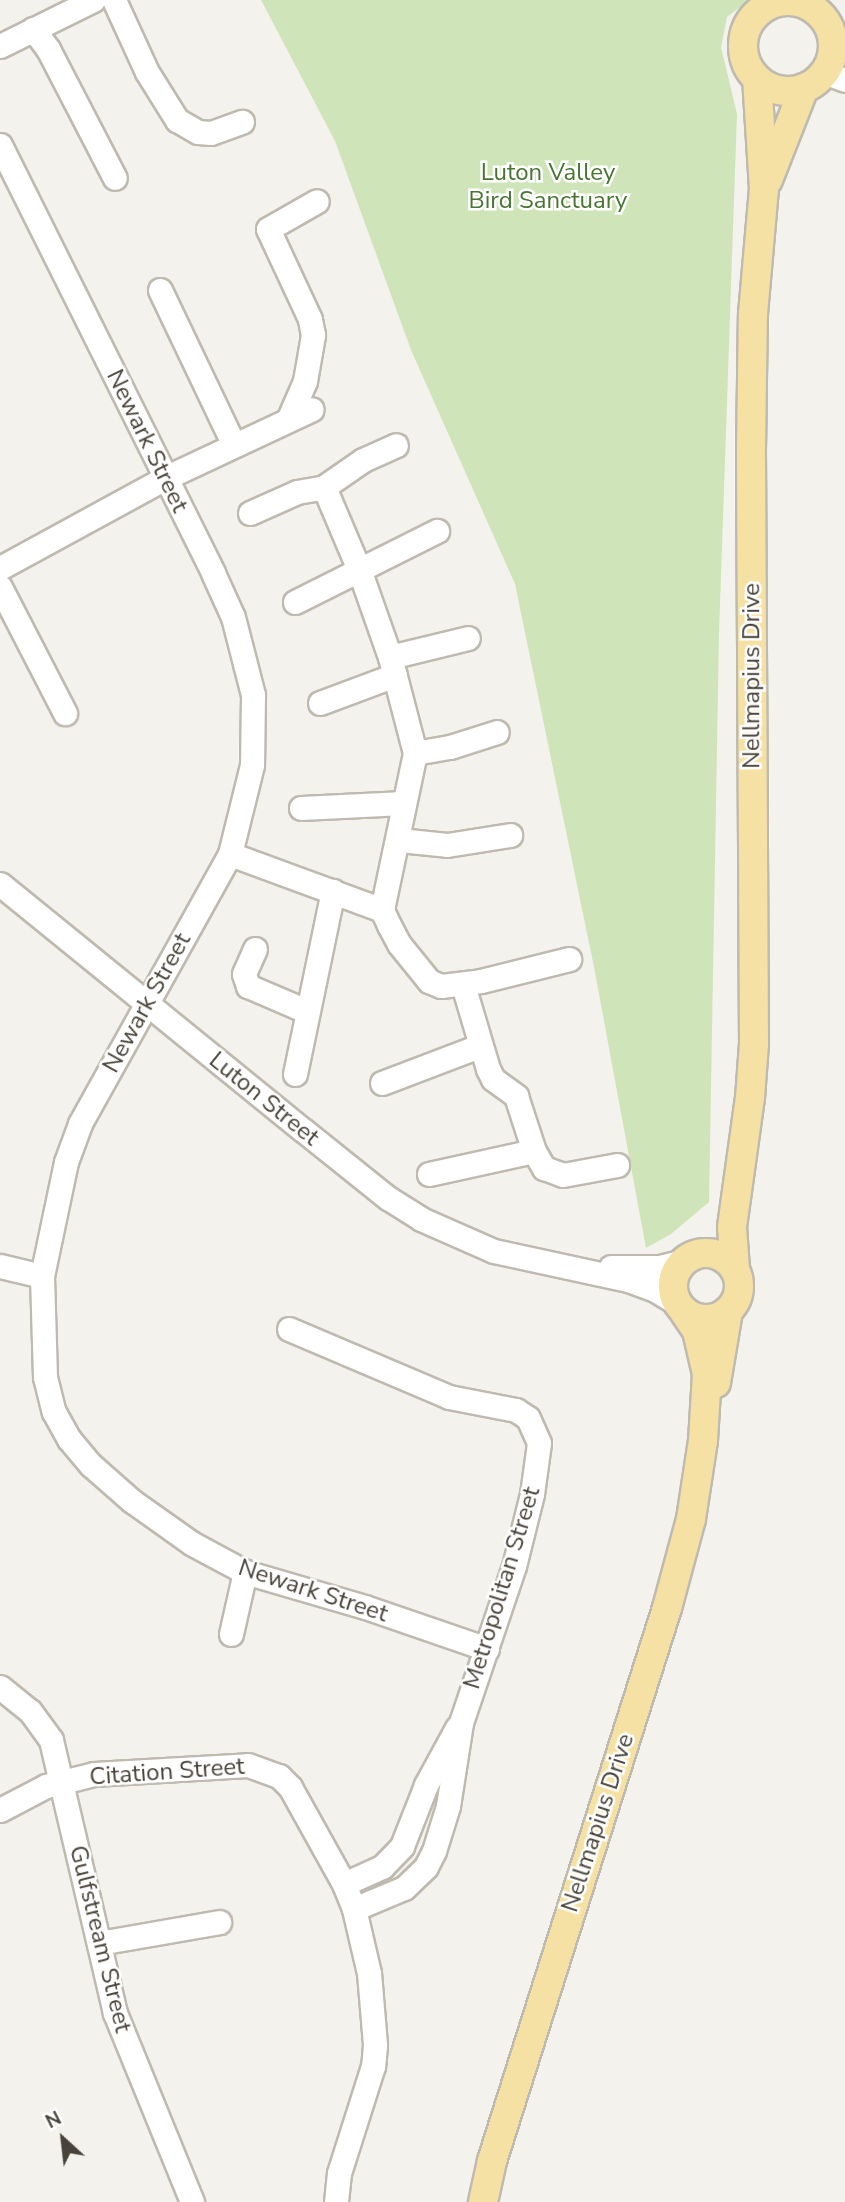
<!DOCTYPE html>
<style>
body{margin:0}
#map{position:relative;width:845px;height:2202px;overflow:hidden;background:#f4f2ec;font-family:"Nunito Sans",sans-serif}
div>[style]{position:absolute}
.green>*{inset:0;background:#cfe4b9}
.roads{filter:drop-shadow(2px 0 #bfbaaf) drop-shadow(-2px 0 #bfbaaf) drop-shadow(0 2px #bfbaaf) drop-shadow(0 -2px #bfbaaf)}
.minor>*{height:23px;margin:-11.5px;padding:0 11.5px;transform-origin:11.5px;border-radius:11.5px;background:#fff}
.major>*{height:28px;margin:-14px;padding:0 14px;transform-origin:14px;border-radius:14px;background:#f5e1a4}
.major>.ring{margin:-14px;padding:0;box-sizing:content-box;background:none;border:28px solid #f5e1a4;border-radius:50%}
span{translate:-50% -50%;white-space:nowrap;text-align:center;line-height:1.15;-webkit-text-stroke:5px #fff;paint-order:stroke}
.park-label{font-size:24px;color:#487531}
.street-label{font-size:24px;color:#48433a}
.north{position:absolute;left:28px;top:2104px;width:70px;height:70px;-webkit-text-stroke:5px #fff;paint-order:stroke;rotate:333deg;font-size:19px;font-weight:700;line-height:28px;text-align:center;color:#48433a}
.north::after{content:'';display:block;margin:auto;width:24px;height:32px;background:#48433a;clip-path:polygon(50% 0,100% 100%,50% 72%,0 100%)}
</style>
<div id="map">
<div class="green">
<i style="clip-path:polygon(261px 0,749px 0,727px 17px,721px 47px,737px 114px,719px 633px,709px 1202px,671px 1234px,646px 1248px,594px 967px,515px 584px,411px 350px,335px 141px)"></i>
</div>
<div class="roads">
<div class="minor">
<i style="left:114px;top:0;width:79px;rotate:65.4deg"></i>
<i style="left:147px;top:72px;width:57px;rotate:58deg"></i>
<i style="left:177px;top:120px;width:24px;rotate:30deg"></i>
<i style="left:198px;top:132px;width:13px;rotate:4deg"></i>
<i style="left:211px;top:133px;width:33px;rotate:-20deg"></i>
<i style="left:33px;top:29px;width:25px;rotate:53deg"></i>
<i style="left:48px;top:49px;width:145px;rotate:62.6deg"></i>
<i style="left:831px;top:34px;width:17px;rotate:33deg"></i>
<i style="left:0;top:46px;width:104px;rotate:-26.3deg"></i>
<i style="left:824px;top:72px;width:22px;rotate:21deg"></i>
<i style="left:0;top:145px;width:478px;rotate:63.5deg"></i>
<i style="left:213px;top:573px;width:48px;rotate:65.6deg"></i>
<i style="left:233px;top:617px;width:81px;rotate:75.6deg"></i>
<i style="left:253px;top:695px;width:70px;rotate:90.8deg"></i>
<i style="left:252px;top:765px;width:92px;rotate:103.9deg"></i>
<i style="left:230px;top:854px;width:309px;rotate:119.1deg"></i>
<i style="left:80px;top:1124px;width:40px;rotate:110.2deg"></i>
<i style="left:66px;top:1162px;width:116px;rotate:101.9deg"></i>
<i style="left:42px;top:1276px;width:101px;rotate:88.3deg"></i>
<i style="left:45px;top:1377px;width:36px;rotate:76deg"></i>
<i style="left:54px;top:1412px;width:31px;rotate:61deg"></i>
<i style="left:69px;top:1439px;width:34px;rotate:50deg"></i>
<i style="left:91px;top:1465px;width:55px;rotate:41.3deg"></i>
<i style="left:132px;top:1501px;width:72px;rotate:35.4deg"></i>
<i style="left:191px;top:1543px;width:61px;rotate:28.2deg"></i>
<i style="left:245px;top:1572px;width:125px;rotate:16.3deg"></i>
<i style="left:365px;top:1607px;width:129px;rotate:19deg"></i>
<i style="left:160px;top:290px;width:172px;rotate:64.5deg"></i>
<i style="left:288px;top:420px;width:43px;rotate:-66.4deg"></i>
<i style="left:305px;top:381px;width:47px;rotate:-80.1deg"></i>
<i style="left:313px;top:335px;width:16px;rotate:-101deg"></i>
<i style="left:310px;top:319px;width:99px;rotate:-115deg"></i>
<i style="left:268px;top:229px;width:56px;rotate:-29.7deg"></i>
<i style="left:324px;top:487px;width:92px;rotate:67deg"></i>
<i style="left:360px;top:572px;width:90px;rotate:70.6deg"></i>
<i style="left:390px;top:657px;width:99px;rotate:75.4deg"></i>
<i style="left:415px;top:753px;width:160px;rotate:101.9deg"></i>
<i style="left:382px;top:910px;width:17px;rotate:65deg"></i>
<i style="left:389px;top:925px;width:21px;rotate:62deg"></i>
<i style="left:399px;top:944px;width:48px;rotate:51deg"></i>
<i style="left:429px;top:981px;width:13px;rotate:23deg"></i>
<i style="left:441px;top:986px;width:40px;rotate:-7.1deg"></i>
<i style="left:481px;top:981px;width:91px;rotate:-14deg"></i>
<i style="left:250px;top:513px;width:51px;rotate:-24.1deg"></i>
<i style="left:297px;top:492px;width:27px;rotate:-10deg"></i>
<i style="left:324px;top:487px;width:47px;rotate:-34.7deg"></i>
<i style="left:363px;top:460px;width:36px;rotate:-24deg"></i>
<i style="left:0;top:568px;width:188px;rotate:-28.6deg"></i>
<i style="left:165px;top:478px;width:162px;rotate:-25.1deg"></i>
<i style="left:0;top:587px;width:142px;rotate:62.7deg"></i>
<i style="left:295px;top:602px;width:159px;rotate:-26.6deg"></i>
<i style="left:390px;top:657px;width:80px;rotate:-13.7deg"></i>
<i style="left:320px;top:703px;width:80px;rotate:-20.5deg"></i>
<i style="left:415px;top:753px;width:36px;rotate:-10deg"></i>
<i style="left:450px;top:747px;width:49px;rotate:-17.7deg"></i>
<i style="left:301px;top:808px;width:103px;rotate:-2.8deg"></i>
<i style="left:399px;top:840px;width:48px;rotate:5.9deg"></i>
<i style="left:447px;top:845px;width:64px;rotate:-9deg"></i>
<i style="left:230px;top:854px;width:162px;rotate:20.2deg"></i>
<i style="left:0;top:884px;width:390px;rotate:39.1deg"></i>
<i style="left:303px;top:1130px;width:109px;rotate:38.7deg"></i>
<i style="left:388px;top:1198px;width:39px;rotate:32deg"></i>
<i style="left:421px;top:1219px;width:80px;rotate:23.7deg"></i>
<i style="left:494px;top:1251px;width:137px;rotate:12.2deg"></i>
<i style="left:628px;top:1280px;width:29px;rotate:20deg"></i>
<i style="left:655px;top:1290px;width:26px;rotate:31deg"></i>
<i style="left:255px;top:949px;width:27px;rotate:114deg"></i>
<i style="left:244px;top:974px;width:13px;rotate:72deg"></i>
<i style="left:248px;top:986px;width:63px;rotate:23.3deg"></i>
<i style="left:463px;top:985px;width:88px;rotate:73.4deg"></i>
<i style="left:488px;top:1069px;width:11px;rotate:63deg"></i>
<i style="left:493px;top:1079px;width:29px;rotate:36deg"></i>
<i style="left:516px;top:1096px;width:58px;rotate:71.9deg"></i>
<i style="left:534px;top:1151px;width:20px;rotate:60deg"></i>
<i style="left:544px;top:1168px;width:20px;rotate:20deg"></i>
<i style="left:563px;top:1175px;width:55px;rotate:-10.5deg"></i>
<i style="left:295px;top:1074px;width:187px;rotate:-78.3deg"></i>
<i style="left:382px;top:1083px;width:104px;rotate:-20.9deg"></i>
<i style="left:429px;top:1174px;width:107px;rotate:-12.4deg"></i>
<i style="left:0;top:1266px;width:43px;rotate:13.4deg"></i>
<i style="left:611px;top:1267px;width:49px"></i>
<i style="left:660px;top:1267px;width:25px;rotate:-14deg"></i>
<i style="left:289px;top:1329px;width:174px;rotate:23deg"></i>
<i style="left:449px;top:1397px;width:68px;rotate:11deg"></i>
<i style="left:516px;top:1410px;width:14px;rotate:34deg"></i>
<i style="left:528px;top:1418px;width:27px;rotate:66deg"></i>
<i style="left:539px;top:1443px;width:51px;rotate:97.8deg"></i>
<i style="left:532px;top:1494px;width:74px;rotate:104deg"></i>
<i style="left:514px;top:1566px;width:166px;rotate:108.7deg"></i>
<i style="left:461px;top:1723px;width:84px;rotate:98.9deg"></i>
<i style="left:448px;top:1806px;width:47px;rotate:107.3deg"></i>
<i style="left:434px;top:1851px;width:18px;rotate:117deg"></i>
<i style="left:426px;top:1867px;width:30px;rotate:136deg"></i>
<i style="left:404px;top:1888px;width:54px;rotate:157.2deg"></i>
<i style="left:231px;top:1634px;width:64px;rotate:-77.3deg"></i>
<i style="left:0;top:1687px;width:38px;rotate:39deg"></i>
<i style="left:30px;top:1711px;width:36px;rotate:54deg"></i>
<i style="left:51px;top:1740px;width:280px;rotate:76.8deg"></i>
<i style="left:115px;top:2013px;width:204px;rotate:67.8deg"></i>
<i style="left:0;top:1810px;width:52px;rotate:-27.6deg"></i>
<i style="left:46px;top:1786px;width:49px;rotate:-14deg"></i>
<i style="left:94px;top:1774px;width:154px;rotate:-3.3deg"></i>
<i style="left:248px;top:1765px;width:33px;rotate:20deg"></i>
<i style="left:279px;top:1776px;width:16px;rotate:45deg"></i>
<i style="left:290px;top:1787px;width:111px;rotate:60.9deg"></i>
<i style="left:344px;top:1884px;width:27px;rotate:68deg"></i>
<i style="left:354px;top:1909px;width:66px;rotate:76.8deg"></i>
<i style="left:369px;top:1973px;width:72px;rotate:85.2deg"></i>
<i style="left:375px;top:2045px;width:21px;rotate:95deg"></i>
<i style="left:373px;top:2066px;width:112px;rotate:107.6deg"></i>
<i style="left:339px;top:2173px;width:29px;rotate:96deg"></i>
<i style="left:344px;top:1884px;width:42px;rotate:-24.1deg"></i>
<i style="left:382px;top:1867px;width:29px;rotate:-46deg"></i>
<i style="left:402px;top:1846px;width:66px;rotate:-68.5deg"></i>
<i style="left:426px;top:1785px;width:65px;rotate:-61.5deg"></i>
<i style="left:99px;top:1943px;width:122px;rotate:-9.9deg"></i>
</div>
<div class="major">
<i class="ring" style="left:743px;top:1px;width:62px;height:62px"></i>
<i style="left:768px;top:180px;width:99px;rotate:-68.6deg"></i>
<i class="ring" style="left:673px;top:1253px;width:38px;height:38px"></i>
<i style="left:735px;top:1269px;width:42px;rotate:-94.1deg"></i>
<i style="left:732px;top:1227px;width:130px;rotate:-82.1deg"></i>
<i style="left:750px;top:1098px;width:54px;rotate:-85.8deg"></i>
<i style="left:754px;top:1044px;width:593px;rotate:-90.29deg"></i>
<i style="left:751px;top:451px;width:137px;rotate:-89.2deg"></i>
<i style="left:753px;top:314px;width:125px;rotate:-85deg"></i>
<i style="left:764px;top:189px;width:110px;rotate:-93.6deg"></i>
<i style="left:716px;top:1383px;width:73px;rotate:-80.5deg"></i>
<i style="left:483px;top:2202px;width:42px;rotate:-77.6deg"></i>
<i style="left:492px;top:2161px;width:580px;rotate:-72.44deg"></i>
<i style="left:667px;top:1608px;width:92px;rotate:-74.9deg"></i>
<i style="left:691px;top:1519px;width:79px;rotate:-81.3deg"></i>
<i style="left:703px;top:1441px;width:67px;rotate:-86.6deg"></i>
<i style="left:707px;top:1374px;width:44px;rotate:-103.1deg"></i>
<i style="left:697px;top:1331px;width:23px;rotate:-124deg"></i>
</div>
</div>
<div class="park-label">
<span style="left:548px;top:187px">Luton Valley<br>Bird Sanctuary</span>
</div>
<div class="street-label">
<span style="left:147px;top:441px;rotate:64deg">Newark Street</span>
<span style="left:752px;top:676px;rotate:-90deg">Nellmapius Drive</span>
<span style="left:147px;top:1003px;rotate:-61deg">Newark Street</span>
<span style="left:264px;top:1099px;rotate:39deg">Luton Street</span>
<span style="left:502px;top:1588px;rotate:-73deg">Metropolitan Street</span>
<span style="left:313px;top:1591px;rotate:18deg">Newark Street</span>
<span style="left:167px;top:1772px;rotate:-4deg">Citation Street</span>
<span style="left:598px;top:1823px;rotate:-72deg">Nellmapius Drive</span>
<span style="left:100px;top:1939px;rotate:76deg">Gulfstream Street</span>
</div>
<div class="north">N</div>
</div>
